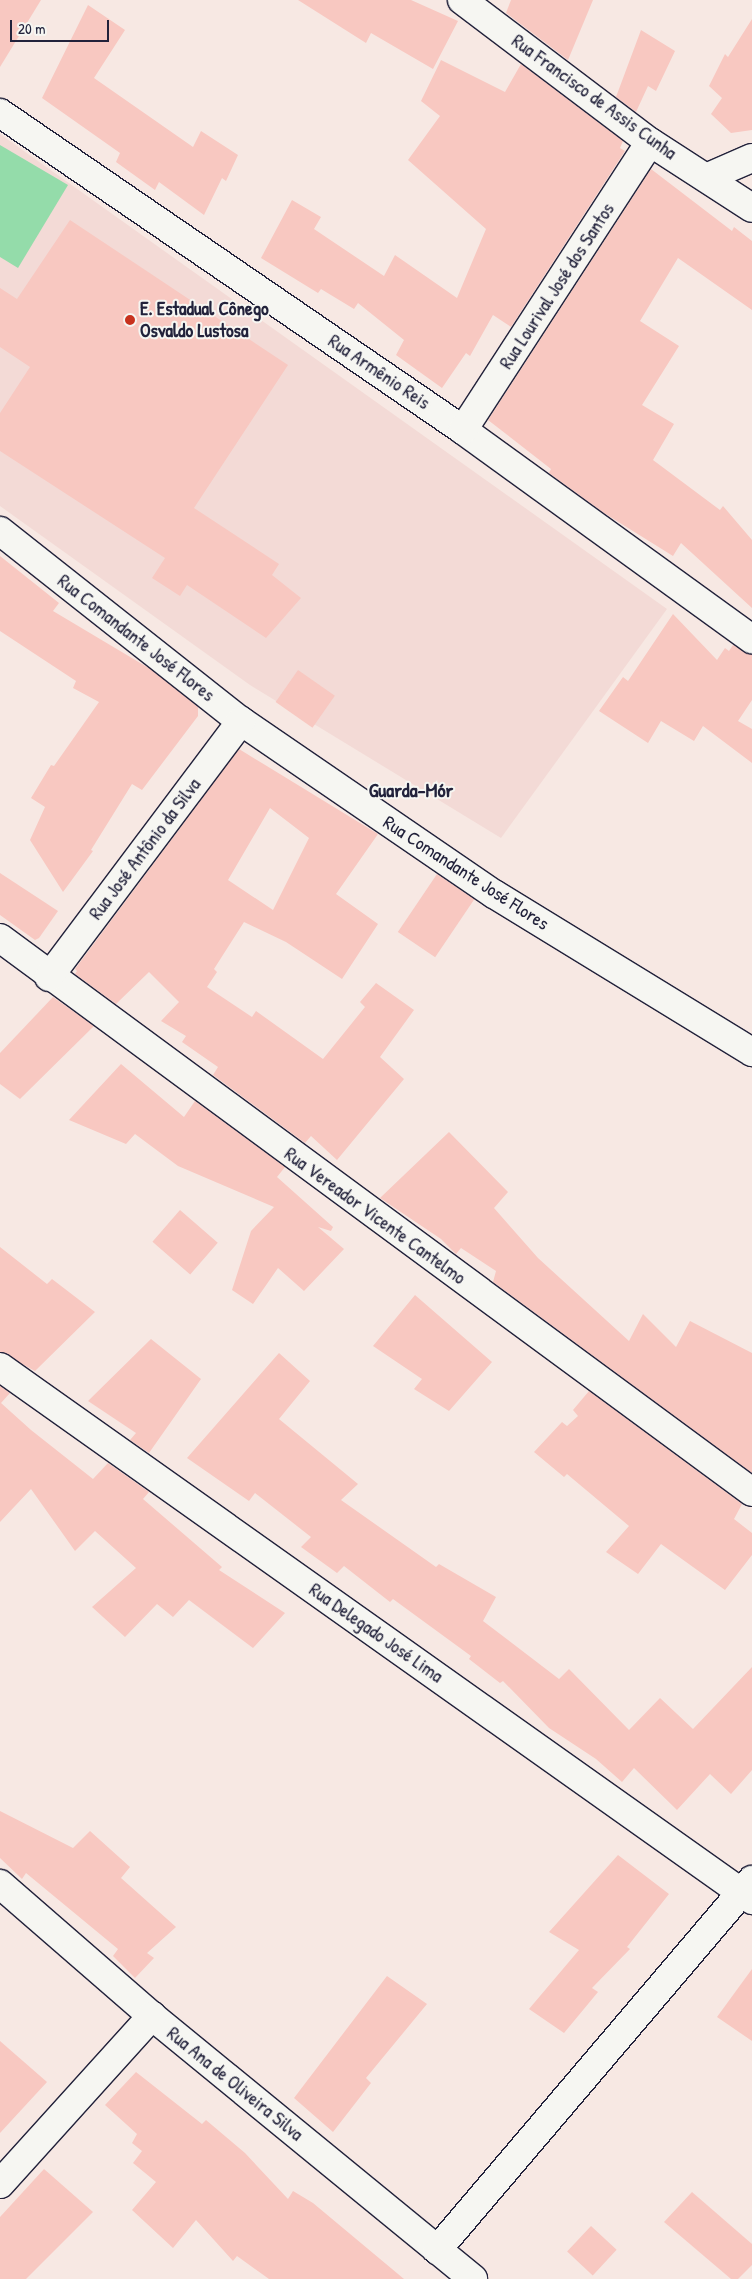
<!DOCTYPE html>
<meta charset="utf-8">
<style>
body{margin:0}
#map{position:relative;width:752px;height:2279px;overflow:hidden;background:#f7e8e3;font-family:"Patrick Hand",sans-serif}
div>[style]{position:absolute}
.built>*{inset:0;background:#f3dad6}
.green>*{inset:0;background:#94dcaa}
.building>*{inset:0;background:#f8c8c1;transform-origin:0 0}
.roads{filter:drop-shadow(1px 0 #22223b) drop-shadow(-1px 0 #22223b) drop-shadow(0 1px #22223b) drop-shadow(0 -1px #22223b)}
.minor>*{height:28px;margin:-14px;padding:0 14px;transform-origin:14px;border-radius:14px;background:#f6f6f2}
.dots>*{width:14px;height:14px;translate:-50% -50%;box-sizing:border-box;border:2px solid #f6f6f2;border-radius:50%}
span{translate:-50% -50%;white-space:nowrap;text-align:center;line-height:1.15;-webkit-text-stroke:4px #f6f6f2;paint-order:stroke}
.street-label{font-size:19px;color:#22223b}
.poi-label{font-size:19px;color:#22223b;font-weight:700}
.left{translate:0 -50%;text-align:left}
.neighbourhood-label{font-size:20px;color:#22223b;font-weight:700}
.scale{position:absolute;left:10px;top:20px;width:99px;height:22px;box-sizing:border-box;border:2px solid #22223b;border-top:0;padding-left:6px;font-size:15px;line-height:18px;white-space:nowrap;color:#22223b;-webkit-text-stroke:4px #f6f6f2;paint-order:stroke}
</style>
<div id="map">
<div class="built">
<i style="clip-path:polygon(0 134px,667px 609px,501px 838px,250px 685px,0 506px)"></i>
</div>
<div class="green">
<i style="clip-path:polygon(0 145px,68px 185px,18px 268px,0 257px)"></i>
</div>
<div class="building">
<i style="clip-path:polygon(0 0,41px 0,0 67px)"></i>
<i style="clip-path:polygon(298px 0,411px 0,458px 21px,433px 69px,371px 33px,366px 43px)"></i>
<i style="clip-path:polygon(511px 0,593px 0,568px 60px,506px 13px)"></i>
<i style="clip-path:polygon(88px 5px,125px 30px,94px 78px,193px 147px,201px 131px,238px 155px,226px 181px,222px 178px,204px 215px,159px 182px,155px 190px,116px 162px,120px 153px,42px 98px)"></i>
<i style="clip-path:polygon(752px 19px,752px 130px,731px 133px,711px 114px,722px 98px,709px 86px,725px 54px,728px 57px)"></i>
<i style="clip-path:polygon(641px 30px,675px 51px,656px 91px,648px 86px,636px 112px,616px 97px)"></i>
<i style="clip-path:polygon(441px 60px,505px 92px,521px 64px,623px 141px,620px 148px,625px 151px,511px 327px,493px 315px,470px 356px,466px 353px,442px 388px,396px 355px,404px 340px,358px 303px,354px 309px,321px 289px,318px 293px,261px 258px,292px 200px,321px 217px,314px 229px,384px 276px,395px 255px,457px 298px,486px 229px,408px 160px,440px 116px,421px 101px)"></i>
<i style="clip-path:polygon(651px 169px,732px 231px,734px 227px,752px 241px,752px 310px,678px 258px,640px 321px,679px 346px,642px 405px,674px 424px,653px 460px,720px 510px,723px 506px,752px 540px,752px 608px,681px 543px,673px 556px,604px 513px,549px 473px,551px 469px,488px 420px)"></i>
<i style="clip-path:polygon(70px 220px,288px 365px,194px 508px,279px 564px,272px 575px,301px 598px,266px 638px,187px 585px,180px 596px,152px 578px,165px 558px,0 451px,0 413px,30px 367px,0 347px,0 288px,17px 299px)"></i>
<i style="clip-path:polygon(0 556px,59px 603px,53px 611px,152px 670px,198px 707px,198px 716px,142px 790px,132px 784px,91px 850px,93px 851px,63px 892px,30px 840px,45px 807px,31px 798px,51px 765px,54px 766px,99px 702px,73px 688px,76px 681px,0 631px)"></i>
<i style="clip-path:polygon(673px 614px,717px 660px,725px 648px,729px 651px,733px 645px,752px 654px,752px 700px,738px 721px,752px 729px,752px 763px,703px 726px,694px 741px,661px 721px,648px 743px,599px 711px,623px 677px,628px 681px)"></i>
<i style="left:298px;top:670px;width:45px;height:39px;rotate:35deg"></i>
<i style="clip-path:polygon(evenodd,239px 749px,378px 834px,336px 894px,378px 924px,342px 979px,286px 942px,244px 922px,214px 969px,217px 972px,207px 987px,252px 1017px,256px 1011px,323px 1059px,365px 1007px,360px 1002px,376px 983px,414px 1010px,380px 1057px,404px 1079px,337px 1160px,311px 1136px,305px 1143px,213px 1075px,218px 1067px,182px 1042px,186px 1036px,161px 1021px,179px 1002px,149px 972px,116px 1004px,75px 974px,77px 971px,75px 969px,239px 749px,270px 808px,309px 838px,273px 910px,228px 880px,270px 808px)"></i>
<i style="clip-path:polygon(0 873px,58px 911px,39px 938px,35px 940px,0 915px)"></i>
<i style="left:437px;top:874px;width:45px;height:70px;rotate:34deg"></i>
<i style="clip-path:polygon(53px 997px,94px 1026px,20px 1099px,0 1084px,0 1053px)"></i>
<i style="clip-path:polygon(121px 1064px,184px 1117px,195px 1101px,285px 1167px,277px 1177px,333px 1227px,331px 1231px,318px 1227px,344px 1249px,304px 1291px,278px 1268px,253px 1304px,232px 1290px,251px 1231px,274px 1207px,178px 1166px,135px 1134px,126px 1144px,69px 1120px)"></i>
<i style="clip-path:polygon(449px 1132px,508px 1192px,494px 1208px,538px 1258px,629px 1341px,643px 1314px,676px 1347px,690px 1321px,752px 1353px,752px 1473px,493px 1282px,496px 1271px,461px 1248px,456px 1254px,441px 1239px,380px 1198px)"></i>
<i style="left:180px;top:1210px;width:50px;height:42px;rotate:41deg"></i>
<i style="clip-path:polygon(0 1247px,47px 1284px,52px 1279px,95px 1312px,35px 1371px,0 1352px)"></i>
<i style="clip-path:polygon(415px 1295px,492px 1362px,449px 1411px,414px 1389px,422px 1379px,373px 1346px)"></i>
<i style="clip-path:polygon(151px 1339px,201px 1379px,149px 1453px,130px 1440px,136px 1433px,88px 1401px)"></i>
<i style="clip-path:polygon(279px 1353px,310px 1381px,279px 1419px,358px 1484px,341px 1500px,436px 1567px,439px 1564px,496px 1597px,483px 1621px,559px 1679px,569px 1669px,629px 1730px,660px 1698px,693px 1729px,752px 1667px,752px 1770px,731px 1794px,710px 1774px,677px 1810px,634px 1768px,622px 1782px,596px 1759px,549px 1728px,503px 1681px,500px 1683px,469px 1659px,471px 1656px,393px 1599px,390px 1602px,344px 1566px,337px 1573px,301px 1547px,311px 1537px,255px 1493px,249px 1501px,187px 1458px)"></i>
<i style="clip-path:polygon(0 1386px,10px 1393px,1px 1403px,31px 1430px,93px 1479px,108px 1463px,149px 1492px,143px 1499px,222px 1567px,219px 1570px,285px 1613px,253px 1648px,189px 1600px,173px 1617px,157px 1604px,125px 1637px,92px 1607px,136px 1568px,95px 1531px,75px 1551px,31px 1489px,0 1522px)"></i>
<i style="clip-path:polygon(589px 1391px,742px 1504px,734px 1519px,752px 1533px,752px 1555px,725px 1590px,661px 1544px,638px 1574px,606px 1552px,629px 1526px,567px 1474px,564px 1477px,534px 1452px,562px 1422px,567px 1426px,578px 1416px,573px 1410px)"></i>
<i style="clip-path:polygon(0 1811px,73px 1848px,90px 1831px,130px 1867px,121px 1878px,176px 1927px,147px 1953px,154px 1958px,135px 1978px,113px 1956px,118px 1949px,26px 1873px,22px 1879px,0 1858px)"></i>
<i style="clip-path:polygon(618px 1855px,669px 1894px,627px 1947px,630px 1949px,592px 1988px,598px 1992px,564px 2033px,529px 2009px,579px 1950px,549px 1932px)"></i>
<i style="clip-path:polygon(752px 1969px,752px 2041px,717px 2017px)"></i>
<i style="clip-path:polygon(387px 1976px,427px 2004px,366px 2078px,371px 2083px,333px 2132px,294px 2098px)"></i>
<i style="clip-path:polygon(0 2041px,47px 2082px,0 2133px)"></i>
<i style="clip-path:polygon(136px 2072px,202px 2124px,206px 2120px,245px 2153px,288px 2199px,293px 2191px,313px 2203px,404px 2279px,269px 2279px,237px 2256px,233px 2261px,196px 2220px,173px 2248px,132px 2210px,156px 2182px,133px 2163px,142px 2151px,132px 2143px,137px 2134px,105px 2105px)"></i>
<i style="clip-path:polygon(44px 2169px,93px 2212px,26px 2279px,0 2279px,0 2217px)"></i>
<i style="clip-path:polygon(692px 2192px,752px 2244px,752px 2265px,738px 2279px,731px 2279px,664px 2222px)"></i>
<i style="left:591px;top:2226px;width:35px;height:35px;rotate:43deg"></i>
</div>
<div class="roads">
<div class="minor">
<i style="left:462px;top:0;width:236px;rotate:37.1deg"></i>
<i style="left:650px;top:142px;width:121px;rotate:32.9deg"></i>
<i style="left:0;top:113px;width:561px;rotate:34.4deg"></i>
<i style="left:463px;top:430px;width:357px;rotate:35.9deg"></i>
<i style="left:708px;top:177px;width:48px;rotate:-23.4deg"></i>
<i style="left:463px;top:430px;width:343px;rotate:-57deg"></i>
<i style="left:0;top:531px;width:307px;rotate:38.3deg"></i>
<i style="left:241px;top:721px;width:306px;rotate:34.4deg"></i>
<i style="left:494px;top:894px;width:303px;rotate:31.5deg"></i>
<i style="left:0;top:938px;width:934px;rotate:36.38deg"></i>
<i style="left:49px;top:977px;width:320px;rotate:-53.1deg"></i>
<i style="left:0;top:1367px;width:922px;rotate:35.33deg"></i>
<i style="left:0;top:1884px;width:201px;rotate:41deg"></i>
<i style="left:152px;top:2016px;width:415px;rotate:39.3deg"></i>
<i style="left:0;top:2184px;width:227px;rotate:-47.9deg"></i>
<i style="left:437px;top:2250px;width:486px;rotate:-49.6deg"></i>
</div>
</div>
<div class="dots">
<i style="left:130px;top:320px;background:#c8321e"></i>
</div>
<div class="street-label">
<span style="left:594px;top:97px;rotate:36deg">Rua Francisco de Assis Cunha</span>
<span style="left:557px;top:286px;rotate:-57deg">Rua Lourival José dos Santos</span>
<span style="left:379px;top:372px;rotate:34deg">Rua Armênio Reis</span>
<span style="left:136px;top:638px;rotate:38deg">Rua Comandante José Flores</span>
<span style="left:145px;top:849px;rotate:-53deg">Rua José Antônio da Silva</span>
<span style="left:466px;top:873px;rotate:33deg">Rua Comandante José Flores</span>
<span style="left:375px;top:1216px;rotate:36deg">Rua Vereador Vicente Cantelmo</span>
<span style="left:376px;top:1633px;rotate:35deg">Rua Delegado José Lima</span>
<span style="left:235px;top:2084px;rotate:39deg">Rua Ana de Oliveira Silva</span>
</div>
<div class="poi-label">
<span class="left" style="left:140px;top:320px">E. Estadual Cônego<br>Osvaldo Lustosa</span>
</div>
<div class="neighbourhood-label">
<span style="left:411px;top:789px">Guarda-Mór</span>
</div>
<div class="scale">20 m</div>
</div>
